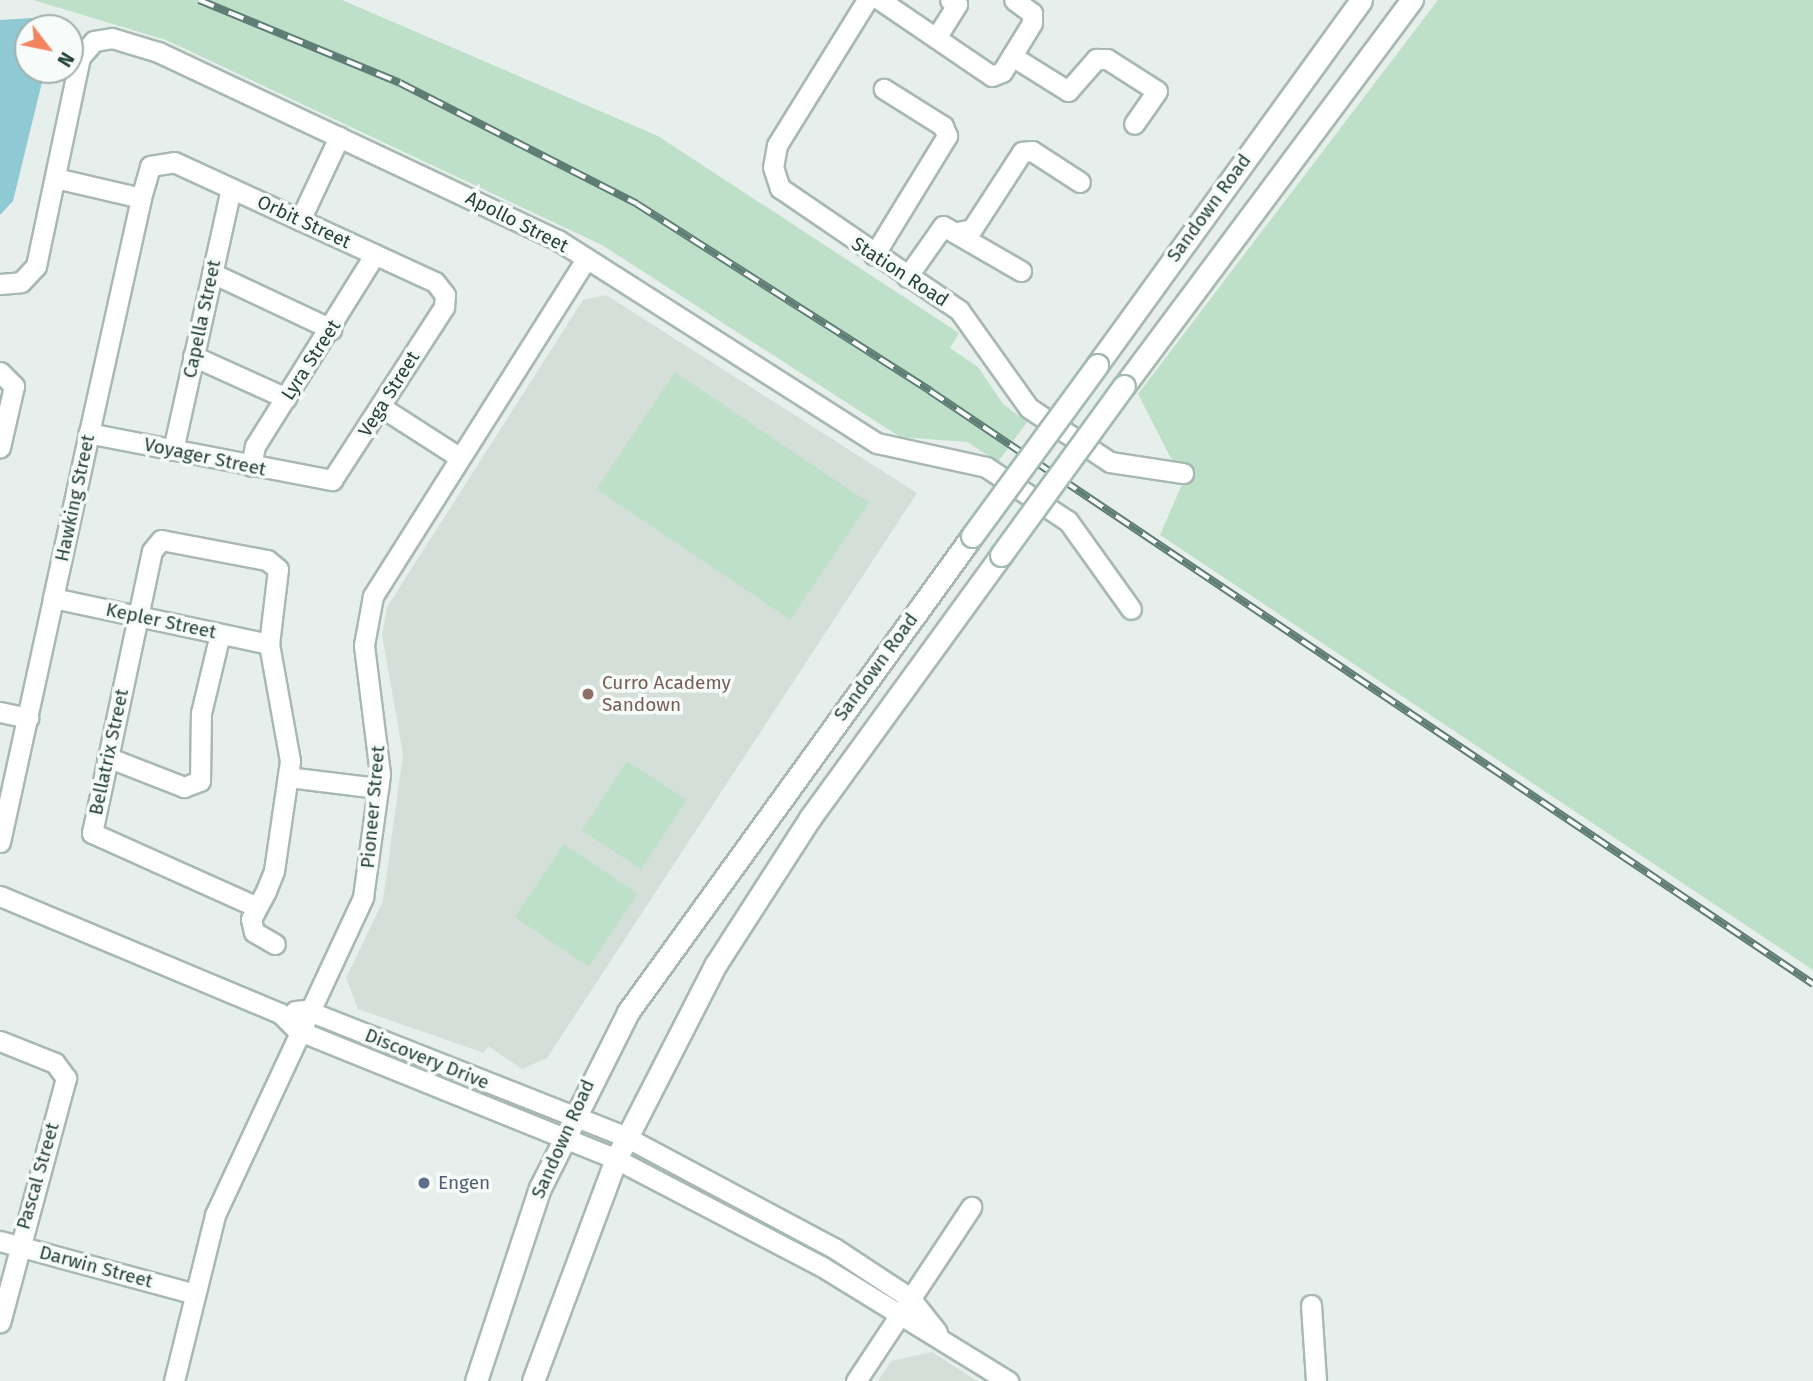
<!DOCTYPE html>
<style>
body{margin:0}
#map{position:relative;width:1813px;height:1381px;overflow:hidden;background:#e6efeb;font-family:"Fira Sans",sans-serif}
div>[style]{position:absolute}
.built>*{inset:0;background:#d4dfda}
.green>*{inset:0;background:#bfe0c8;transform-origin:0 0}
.water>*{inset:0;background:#8ec9d4}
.roads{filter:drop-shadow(2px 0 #a8b8b2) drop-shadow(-2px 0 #a8b8b2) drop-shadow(0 2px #a8b8b2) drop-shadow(0 -2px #a8b8b2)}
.minor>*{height:19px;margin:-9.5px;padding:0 9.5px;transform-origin:9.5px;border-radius:9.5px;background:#fff}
.secondary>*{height:21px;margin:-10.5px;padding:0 10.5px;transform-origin:10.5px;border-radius:10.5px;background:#fff}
.rail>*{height:8px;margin-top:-4px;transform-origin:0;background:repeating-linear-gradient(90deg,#f7fbf9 0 16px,#5f7d75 0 32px);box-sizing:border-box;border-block:2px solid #5f7d75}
.bridges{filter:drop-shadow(2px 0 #a4bbb3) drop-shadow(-2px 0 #a4bbb3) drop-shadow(0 2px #a4bbb3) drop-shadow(0 -2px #a4bbb3)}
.secondary-bridge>*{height:21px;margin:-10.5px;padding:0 10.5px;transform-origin:10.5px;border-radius:10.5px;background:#fff}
.dots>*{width:19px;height:19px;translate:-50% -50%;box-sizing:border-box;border:4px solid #f7fbf9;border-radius:50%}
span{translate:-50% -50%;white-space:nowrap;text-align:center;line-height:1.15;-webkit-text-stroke:7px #f7fbf9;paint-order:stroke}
.street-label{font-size:19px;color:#24423a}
.education-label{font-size:19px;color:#785e54}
.left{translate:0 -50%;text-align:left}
.service-label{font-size:19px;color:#4e5e75}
.north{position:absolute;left:14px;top:14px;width:70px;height:70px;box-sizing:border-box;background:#f7fbf9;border:2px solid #a3b1ad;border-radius:50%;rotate:122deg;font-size:19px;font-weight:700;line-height:28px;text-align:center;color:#24423a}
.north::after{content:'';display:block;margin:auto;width:24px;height:32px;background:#f4845f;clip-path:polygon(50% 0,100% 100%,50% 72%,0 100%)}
</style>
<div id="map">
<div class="built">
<i style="clip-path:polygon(606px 295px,917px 493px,547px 1058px,522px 1069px,488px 1046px,484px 1053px,358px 1009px,346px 978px,383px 901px,403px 754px,382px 635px,387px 607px,583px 300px)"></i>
<i style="clip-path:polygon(932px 1352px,977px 1381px,878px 1381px,891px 1361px)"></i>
</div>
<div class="green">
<i style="clip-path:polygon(33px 0,342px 0,658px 136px,959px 333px,950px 348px,978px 367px,1003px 404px,1027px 422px,998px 462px,967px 442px,900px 437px,602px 245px,166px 40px)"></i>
<i style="clip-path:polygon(1438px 0,1813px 0,1813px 970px,1160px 535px,1183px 482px,1138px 394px)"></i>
<i style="left:675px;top:372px;width:234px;height:141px;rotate:34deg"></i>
<i style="left:627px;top:761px;width:71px;height:83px;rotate:33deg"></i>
<i style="left:564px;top:844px;width:89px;height:88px;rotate:34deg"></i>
</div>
<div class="water">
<i style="clip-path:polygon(32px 18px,43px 28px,28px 28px,28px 70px,45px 70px,13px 201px,0 215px,0 20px)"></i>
</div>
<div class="roads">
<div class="minor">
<i style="left:867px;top:0;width:171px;rotate:121.8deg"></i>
<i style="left:777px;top:145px;width:22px;rotate:100deg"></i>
<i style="left:773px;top:167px;width:22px;rotate:72deg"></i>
<i style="left:780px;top:188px;width:217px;rotate:34.3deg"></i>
<i style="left:959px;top:310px;width:120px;rotate:54.5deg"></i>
<i style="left:1029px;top:408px;width:97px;rotate:33.7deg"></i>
<i style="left:1110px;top:462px;width:74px;rotate:8.6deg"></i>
<i style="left:880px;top:0;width:135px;rotate:34.2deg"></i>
<i style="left:992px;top:76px;width:11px;rotate:-22deg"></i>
<i style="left:1002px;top:72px;width:57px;rotate:-58.5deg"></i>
<i style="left:1032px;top:23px;width:10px;rotate:-90deg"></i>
<i style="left:1032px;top:13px;width:22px;rotate:-144deg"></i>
<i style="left:936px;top:38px;width:40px;rotate:-58deg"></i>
<i style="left:957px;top:4px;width:8px;rotate:-150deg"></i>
<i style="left:1012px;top:56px;width:66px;rotate:32deg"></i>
<i style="left:1068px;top:91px;width:43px;rotate:-48.8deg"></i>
<i style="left:1096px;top:59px;width:11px"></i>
<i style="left:1107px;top:59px;width:59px;rotate:32.6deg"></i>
<i style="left:1157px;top:91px;width:40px;rotate:124.9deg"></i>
<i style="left:55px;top:178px;width:88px;rotate:13.1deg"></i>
<i style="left:300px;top:220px;width:92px;rotate:-64.8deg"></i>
<i style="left:958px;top:232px;width:14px;rotate:-12deg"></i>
<i style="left:972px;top:229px;width:92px;rotate:-57deg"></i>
<i style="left:1022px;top:152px;width:10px;rotate:-6deg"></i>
<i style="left:1032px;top:151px;width:57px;rotate:32.9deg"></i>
<i style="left:874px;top:255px;width:140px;rotate:-58.5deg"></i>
<i style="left:947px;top:136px;width:11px;rotate:-112deg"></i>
<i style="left:943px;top:126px;width:70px;rotate:-147.9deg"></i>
<i style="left:212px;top:273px;width:132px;rotate:25.2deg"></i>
<i style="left:907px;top:277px;width:62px;rotate:-54.8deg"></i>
<i style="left:943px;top:226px;width:90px;rotate:30deg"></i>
<i style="left:0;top:284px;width:21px;rotate:-5deg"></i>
<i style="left:21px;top:282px;width:22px;rotate:-47deg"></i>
<i style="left:36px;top:266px;width:214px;rotate:-78.1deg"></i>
<i style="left:80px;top:57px;width:21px;rotate:-49deg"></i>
<i style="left:94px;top:41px;width:18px;rotate:-9deg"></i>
<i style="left:112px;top:38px;width:48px;rotate:16.9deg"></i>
<i style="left:158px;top:52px;width:442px;rotate:25.2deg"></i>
<i style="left:558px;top:240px;width:378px;rotate:32.5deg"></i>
<i style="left:877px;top:443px;width:112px;rotate:12.4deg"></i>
<i style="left:986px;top:467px;width:98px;rotate:33.4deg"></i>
<i style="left:1068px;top:521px;width:108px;rotate:54.4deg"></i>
<i style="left:193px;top:356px;width:102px;rotate:24.3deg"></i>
<i style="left:0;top:372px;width:20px;rotate:45deg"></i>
<i style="left:14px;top:386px;width:63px;rotate:102.9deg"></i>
<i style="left:381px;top:407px;width:93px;rotate:32.7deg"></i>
<i style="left:173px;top:450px;width:268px;rotate:-77.5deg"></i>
<i style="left:251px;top:466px;width:20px;rotate:-79deg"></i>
<i style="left:255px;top:446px;width:226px;rotate:-58deg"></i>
<i style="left:53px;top:598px;width:221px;rotate:12deg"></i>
<i style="left:0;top:712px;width:29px;rotate:12deg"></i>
<i style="left:107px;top:757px;width:83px;rotate:21.3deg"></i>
<i style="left:184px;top:787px;width:17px;rotate:-21deg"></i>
<i style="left:200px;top:781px;width:68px;rotate:-89.2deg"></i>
<i style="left:201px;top:713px;width:81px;rotate:-76.5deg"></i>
<i style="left:288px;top:777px;width:91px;rotate:7deg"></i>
<i style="left:0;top:842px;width:250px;rotate:-77.7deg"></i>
<i style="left:53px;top:598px;width:169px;rotate:-77.7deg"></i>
<i style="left:89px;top:433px;width:241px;rotate:-77.5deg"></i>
<i style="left:141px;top:198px;width:33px;rotate:-74deg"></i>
<i style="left:150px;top:166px;width:24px;rotate:-9deg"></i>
<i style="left:174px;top:162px;width:287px;rotate:24.7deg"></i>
<i style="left:435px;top:282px;width:16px;rotate:52deg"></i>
<i style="left:445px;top:295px;width:12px;rotate:95deg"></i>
<i style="left:444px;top:307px;width:206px;rotate:122.9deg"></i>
<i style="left:332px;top:480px;width:248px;rotate:-169.1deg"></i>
<i style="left:0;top:896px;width:303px;rotate:22.7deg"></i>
<i style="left:280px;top:1013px;width:24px;rotate:45deg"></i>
<i style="left:297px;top:1030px;width:344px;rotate:22deg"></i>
<i style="left:616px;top:1159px;width:231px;rotate:27.6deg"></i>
<i style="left:821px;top:1266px;width:220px;rotate:31.6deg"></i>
<i style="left:257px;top:907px;width:181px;rotate:-155.8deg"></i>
<i style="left:92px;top:833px;width:288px;rotate:-78deg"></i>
<i style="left:152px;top:551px;width:14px;rotate:-51deg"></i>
<i style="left:161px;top:540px;width:108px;rotate:10.7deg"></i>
<i style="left:267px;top:560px;width:14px;rotate:39deg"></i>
<i style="left:278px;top:569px;width:76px;rotate:96.8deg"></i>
<i style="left:269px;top:644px;width:119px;rotate:79.8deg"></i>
<i style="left:290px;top:761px;width:111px;rotate:98.3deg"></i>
<i style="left:274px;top:871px;width:22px;rotate:112deg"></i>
<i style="left:266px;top:891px;width:32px;rotate:118deg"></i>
<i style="left:251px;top:919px;width:13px;rotate:77deg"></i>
<i style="left:254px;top:932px;width:24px;rotate:30deg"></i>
<i style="left:295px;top:1011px;width:11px;rotate:-5deg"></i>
<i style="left:306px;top:1010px;width:344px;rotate:21.6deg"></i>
<i style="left:626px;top:1137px;width:236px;rotate:28.1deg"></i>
<i style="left:834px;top:1248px;width:91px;rotate:33.3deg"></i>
<i style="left:910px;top:1298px;width:43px;rotate:51.5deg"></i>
<i style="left:0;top:1041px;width:59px;rotate:21.8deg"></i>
<i style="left:55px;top:1063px;width:19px;rotate:54deg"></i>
<i style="left:66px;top:1078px;width:253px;rotate:105.1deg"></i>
<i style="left:0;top:1241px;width:199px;rotate:15.2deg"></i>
<i style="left:1311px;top:1305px;width:76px;rotate:86.2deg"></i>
<i style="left:174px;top:1381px;width:171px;rotate:-76.1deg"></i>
<i style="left:215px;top:1215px;width:351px;rotate:-65deg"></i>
<i style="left:363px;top:897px;width:124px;rotate:-82.1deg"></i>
<i style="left:380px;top:774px;width:130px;rotate:-97.1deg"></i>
<i style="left:364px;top:645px;width:50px;rotate:-79.6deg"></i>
<i style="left:373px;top:596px;width:399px;rotate:-57.7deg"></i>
<i style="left:856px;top:1381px;width:209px;rotate:-56.5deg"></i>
</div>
<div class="secondary">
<i style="left:1097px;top:365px;width:450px;rotate:-54.1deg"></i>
<i style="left:1124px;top:386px;width:482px;rotate:-53.3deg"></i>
<i style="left:476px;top:1381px;width:203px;rotate:-71.7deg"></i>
<i style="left:540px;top:1188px;width:197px;rotate:-63.4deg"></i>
<i style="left:628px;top:1012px;width:587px;rotate:-54.14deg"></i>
<i style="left:533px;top:1381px;width:237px;rotate:-69.5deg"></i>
<i style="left:616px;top:1159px;width:219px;rotate:-62.9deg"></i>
<i style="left:716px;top:964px;width:174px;rotate:-57.2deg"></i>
<i style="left:810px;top:818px;width:325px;rotate:-54deg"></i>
</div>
</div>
<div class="rail">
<i style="left:199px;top:0;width:217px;rotate:22.4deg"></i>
<i style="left:400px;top:83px;width:266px;rotate:27deg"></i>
<i style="left:637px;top:204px;width:348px;rotate:32.5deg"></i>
<i style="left:930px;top:391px;width:1064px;rotate:33.88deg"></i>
</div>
<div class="bridges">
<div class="secondary-bridge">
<i style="left:972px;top:536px;width:212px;rotate:-53.8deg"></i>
<i style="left:1001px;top:555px;width:209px;rotate:-54deg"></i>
</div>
</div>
<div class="dots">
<i style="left:588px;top:694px;background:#8d6e63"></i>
<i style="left:424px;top:1183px;background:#5c6f8a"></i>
</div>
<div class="street-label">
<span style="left:1209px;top:208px;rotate:-54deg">Sandown Road</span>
<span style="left:304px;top:222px;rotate:25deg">Orbit Street</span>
<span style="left:517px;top:222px;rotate:27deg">Apollo Street</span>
<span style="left:900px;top:272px;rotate:33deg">Station Road</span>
<span style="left:202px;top:319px;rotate:-78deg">Capella Street</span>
<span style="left:311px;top:360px;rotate:-57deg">Lyra Street</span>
<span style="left:389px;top:394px;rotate:-58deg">Vega Street</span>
<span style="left:205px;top:457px;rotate:12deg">Voyager Street</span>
<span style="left:75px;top:498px;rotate:-78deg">Hawking Street</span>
<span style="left:161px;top:621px;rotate:12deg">Kepler Street</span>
<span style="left:876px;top:667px;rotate:-54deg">Sandown Road</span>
<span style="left:109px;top:752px;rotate:-78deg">Bellatrix Street</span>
<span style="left:373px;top:807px;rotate:-85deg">Pioneer Street</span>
<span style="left:427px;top:1059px;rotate:22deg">Discovery Drive</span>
<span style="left:563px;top:1139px;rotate:-66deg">Sandown Road</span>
<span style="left:38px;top:1176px;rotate:-74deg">Pascal Street</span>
<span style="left:96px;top:1267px;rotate:15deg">Darwin Street</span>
</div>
<div class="education-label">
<span class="left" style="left:602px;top:694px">Curro Academy<br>Sandown</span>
</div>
<div class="service-label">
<span class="left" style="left:438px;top:1183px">Engen</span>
</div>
<div class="north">N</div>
</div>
